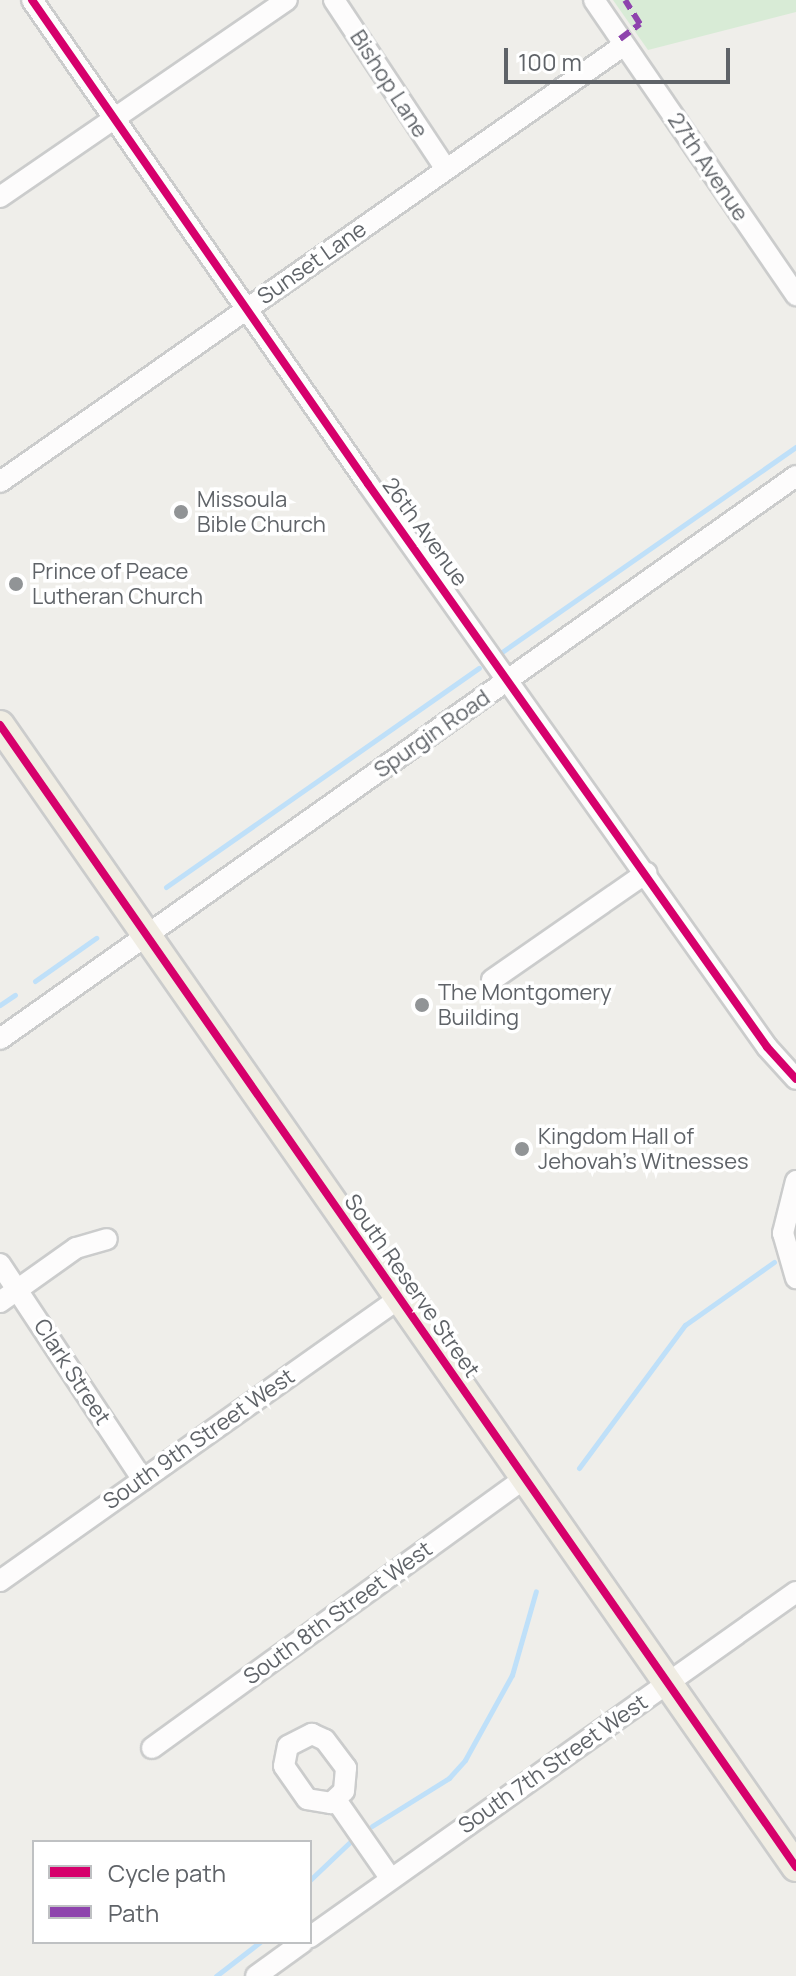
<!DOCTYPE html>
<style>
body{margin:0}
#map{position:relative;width:796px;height:1976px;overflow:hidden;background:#efeeea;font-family:Manrope,sans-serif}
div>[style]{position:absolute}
.green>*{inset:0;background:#d8ebd6}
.stream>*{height:5px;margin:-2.5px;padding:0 2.5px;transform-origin:2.5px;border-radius:2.5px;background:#bfe0f9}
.roads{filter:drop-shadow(2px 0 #cbcccc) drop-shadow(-2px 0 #cbcccc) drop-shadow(0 2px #cbcccc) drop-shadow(0 -2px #cbcccc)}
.minor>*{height:20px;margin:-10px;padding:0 10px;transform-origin:10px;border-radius:10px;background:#fdfcfc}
.highway>*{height:28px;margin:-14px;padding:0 14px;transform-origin:14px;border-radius:14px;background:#f0ede3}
.quiet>*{height:6px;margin-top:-3px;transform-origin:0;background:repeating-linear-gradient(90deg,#8e44ad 0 12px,transparent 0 18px)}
.cycleway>*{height:8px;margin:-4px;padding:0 4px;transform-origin:4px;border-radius:4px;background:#d6006c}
.dots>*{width:22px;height:22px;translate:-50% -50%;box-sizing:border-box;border:4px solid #fff;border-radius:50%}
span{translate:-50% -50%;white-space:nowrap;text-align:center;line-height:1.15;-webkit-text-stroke:7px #fff;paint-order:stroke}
.street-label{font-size:22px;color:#5f6368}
.poi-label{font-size:22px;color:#5f6368}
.left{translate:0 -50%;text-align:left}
.legend{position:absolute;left:32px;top:1840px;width:280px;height:104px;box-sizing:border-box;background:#fff;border:2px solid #bfc1c3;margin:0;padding:10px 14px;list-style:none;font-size:24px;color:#5f6368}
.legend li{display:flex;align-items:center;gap:16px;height:40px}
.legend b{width:40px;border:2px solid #bfc1c3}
.scale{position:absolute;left:504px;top:48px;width:226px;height:36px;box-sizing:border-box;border:4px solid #5f6368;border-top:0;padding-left:10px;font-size:24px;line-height:28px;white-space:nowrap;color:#5f6368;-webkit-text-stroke:6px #fff;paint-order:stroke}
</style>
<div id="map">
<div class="green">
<i style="clip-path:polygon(613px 0,796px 0,796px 12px,648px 50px)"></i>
</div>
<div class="stream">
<i style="left:499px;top:654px;width:362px;rotate:-34.9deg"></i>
<i style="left:166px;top:887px;width:382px;rotate:-35deg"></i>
<i style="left:35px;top:981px;width:75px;rotate:-35.2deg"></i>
<i style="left:0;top:1005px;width:18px;rotate:-34deg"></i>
<i style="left:579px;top:1468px;width:178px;rotate:-53.5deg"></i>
<i style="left:685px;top:1325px;width:109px;rotate:-35.3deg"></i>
<i style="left:372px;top:1826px;width:91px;rotate:-31.9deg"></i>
<i style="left:449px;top:1778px;width:24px;rotate:-48deg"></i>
<i style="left:465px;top:1760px;width:97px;rotate:-61.1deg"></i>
<i style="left:512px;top:1675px;width:87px;rotate:-74.1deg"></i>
<i style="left:310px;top:1880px;width:57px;rotate:-43.6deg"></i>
<i style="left:216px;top:1976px;width:56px;rotate:-37.7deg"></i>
</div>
<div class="roads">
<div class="minor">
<i style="left:32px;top:0;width:589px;rotate:55.23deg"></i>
<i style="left:368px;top:484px;width:690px;rotate:54.67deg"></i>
<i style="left:767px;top:1047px;width:43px;rotate:47.8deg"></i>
<i style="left:334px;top:0;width:201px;rotate:56.5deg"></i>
<i style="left:594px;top:0;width:358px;rotate:55.6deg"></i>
<i style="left:0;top:197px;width:348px;rotate:-34.5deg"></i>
<i style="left:0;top:482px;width:762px;rotate:-35deg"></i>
<i style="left:492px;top:980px;width:188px;rotate:-34.8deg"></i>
<i style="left:0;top:1039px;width:975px;rotate:-35.27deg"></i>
<i style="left:796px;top:1181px;width:54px;rotate:104deg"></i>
<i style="left:783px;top:1233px;width:47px;rotate:73.9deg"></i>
<i style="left:0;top:1264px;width:259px;rotate:56.5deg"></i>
<i style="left:0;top:1302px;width:93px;rotate:-35.4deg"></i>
<i style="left:76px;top:1248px;width:32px;rotate:-16deg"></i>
<i style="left:0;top:1581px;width:489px;rotate:-35.3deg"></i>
<i style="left:312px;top:1734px;width:14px;rotate:25deg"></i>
<i style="left:325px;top:1740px;width:35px;rotate:53deg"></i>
<i style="left:346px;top:1768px;width:23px;rotate:95deg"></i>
<i style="left:344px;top:1791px;width:18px;rotate:137deg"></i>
<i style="left:331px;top:1803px;width:24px;rotate:-171deg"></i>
<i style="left:307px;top:1799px;width:40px;rotate:-124.9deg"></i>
<i style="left:284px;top:1766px;width:20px;rotate:-79deg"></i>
<i style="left:288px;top:1746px;width:27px;rotate:-27deg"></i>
<i style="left:152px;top:1748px;width:460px;rotate:-35.9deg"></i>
<i style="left:336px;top:1800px;width:96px;rotate:55.2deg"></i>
<i style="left:310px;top:1937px;width:596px;rotate:-35.37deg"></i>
<i style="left:256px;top:1976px;width:58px;rotate:-35.9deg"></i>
</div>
<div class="highway">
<i style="left:0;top:725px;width:1392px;rotate:55.12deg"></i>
</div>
</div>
<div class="quiet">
<i style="left:620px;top:39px;width:25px;rotate:-37deg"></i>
<i style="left:640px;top:24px;width:28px;rotate:-122deg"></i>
</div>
<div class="cycleway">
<i style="left:32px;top:0;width:589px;rotate:55.23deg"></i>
<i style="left:368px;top:484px;width:690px;rotate:54.67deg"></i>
<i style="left:767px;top:1047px;width:43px;rotate:47.8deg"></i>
<i style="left:0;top:725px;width:1392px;rotate:55.12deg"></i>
</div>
<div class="dots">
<i style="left:181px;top:512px;background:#919496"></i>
<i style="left:16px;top:584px;background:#919496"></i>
<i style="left:422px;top:1005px;background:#919496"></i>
<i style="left:522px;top:1149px;background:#919496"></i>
</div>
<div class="street-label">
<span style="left:389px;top:84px;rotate:57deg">Bishop Lane</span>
<span style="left:708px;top:167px;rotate:56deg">27th Avenue</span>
<span style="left:312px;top:263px;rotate:-35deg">Sunset Lane</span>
<span style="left:425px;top:532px;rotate:54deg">26th Avenue</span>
<span style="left:432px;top:734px;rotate:-35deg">Spurgin Road</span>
<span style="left:412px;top:1286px;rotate:55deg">South Reserve Street</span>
<span style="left:72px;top:1372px;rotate:57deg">Clark Street</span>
<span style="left:199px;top:1439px;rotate:-35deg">South 9th Street West</span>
<span style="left:338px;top:1613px;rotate:-36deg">South 8th Street West</span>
<span style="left:553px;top:1764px;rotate:-35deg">South 7th Street West</span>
</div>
<div class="poi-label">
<span class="left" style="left:197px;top:512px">Missoula<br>Bible Church</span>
<span class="left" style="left:32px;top:584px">Prince of Peace<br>Lutheran Church</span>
<span class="left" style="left:438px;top:1005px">The Montgomery<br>Building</span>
<span class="left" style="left:538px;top:1149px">Kingdom Hall of<br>Jehovah's Witnesses</span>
</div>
<ul class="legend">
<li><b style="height:10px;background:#d6006c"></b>Cycle path</li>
<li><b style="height:10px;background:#8e44ad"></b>Path</li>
</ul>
<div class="scale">100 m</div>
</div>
